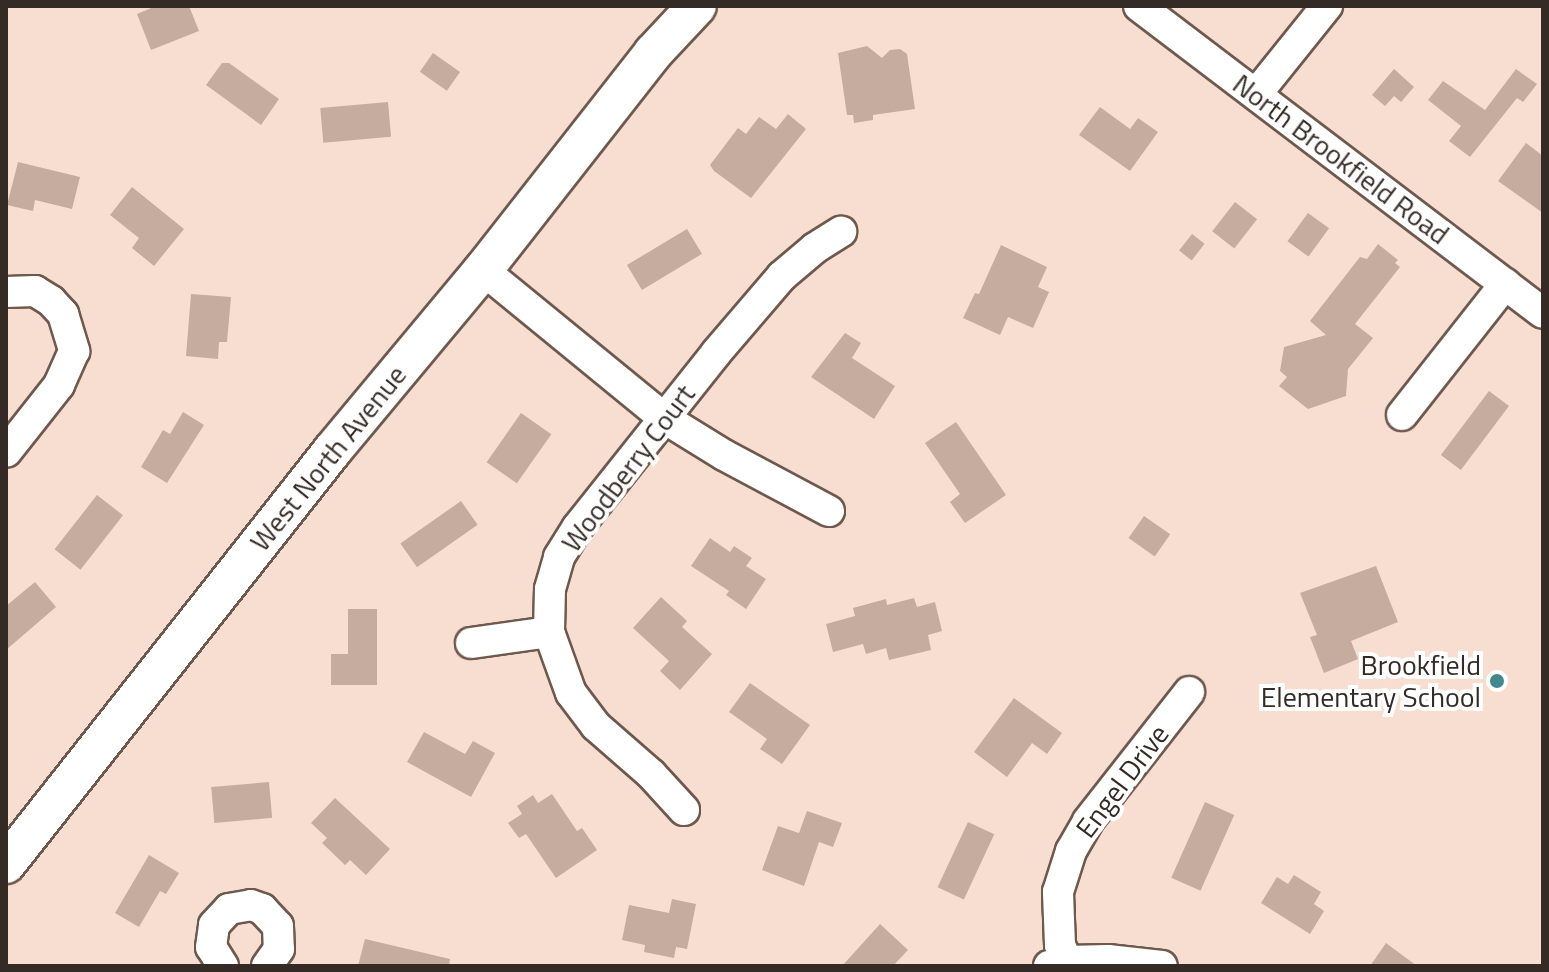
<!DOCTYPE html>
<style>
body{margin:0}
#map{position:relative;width:1549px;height:972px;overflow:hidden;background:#f8ded0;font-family:"Titillium Web",sans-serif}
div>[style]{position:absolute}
.building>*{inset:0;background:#c5ac9f;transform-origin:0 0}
.roads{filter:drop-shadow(2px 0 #6e594d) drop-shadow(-2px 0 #6e594d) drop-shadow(0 2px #6e594d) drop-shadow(0 -2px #6e594d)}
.minor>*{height:30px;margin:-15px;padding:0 15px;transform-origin:15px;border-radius:15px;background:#fff}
.major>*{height:38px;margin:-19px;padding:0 19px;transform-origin:19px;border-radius:19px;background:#fff}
.dots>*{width:22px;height:22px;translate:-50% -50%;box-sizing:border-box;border:4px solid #fff;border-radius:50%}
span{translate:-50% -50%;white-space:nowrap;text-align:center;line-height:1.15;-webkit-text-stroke:8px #fff;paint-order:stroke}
.street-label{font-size:28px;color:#352b26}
.poi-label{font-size:28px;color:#352b26}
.right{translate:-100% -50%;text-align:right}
.frame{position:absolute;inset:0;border:8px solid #352b26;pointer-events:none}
</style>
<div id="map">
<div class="building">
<i style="clip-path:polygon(156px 6px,189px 6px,199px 31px,151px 50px,137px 14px)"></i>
<i style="clip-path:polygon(867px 46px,882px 58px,890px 50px,900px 49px,907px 54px,915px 109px,873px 115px,873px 120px,854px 123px,853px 115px,847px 115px,838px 53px)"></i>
<i style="left:433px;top:53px;width:33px;height:23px;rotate:35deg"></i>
<i style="clip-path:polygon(222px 63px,229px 63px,279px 99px,261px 125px,206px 85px)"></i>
<i style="clip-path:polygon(1394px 69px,1414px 87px,1401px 102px,1394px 96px,1385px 106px,1372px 95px)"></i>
<i style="clip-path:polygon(1516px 69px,1537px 84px,1523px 102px,1517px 98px,1470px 157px,1449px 141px,1461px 126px,1428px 100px,1443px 81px,1485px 110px)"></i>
<i style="left:388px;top:102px;width:35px;height:68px;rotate:85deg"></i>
<i style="clip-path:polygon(1100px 107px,1130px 129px,1138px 118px,1158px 132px,1130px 171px,1079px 135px)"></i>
<i style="clip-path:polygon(788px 114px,806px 129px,751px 198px,714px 171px,710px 165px,738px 128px,746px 134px,759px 117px,776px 129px)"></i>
<i style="clip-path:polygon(1526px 143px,1543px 156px,1543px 213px,1498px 181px)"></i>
<i style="clip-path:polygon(18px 162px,80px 177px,72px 209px,35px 200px,33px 211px,7px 205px)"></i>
<i style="clip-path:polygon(132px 187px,184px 229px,154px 266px,132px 248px,139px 238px,110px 215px)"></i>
<i style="left:1235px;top:202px;width:28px;height:37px;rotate:38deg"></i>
<i style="left:1308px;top:213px;width:26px;height:35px;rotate:36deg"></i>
<i style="left:687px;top:229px;width:29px;height:70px;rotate:59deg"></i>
<i style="left:1192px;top:234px;width:16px;height:21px;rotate:38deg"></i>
<i style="clip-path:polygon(1378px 244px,1398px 260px,1395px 263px,1400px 267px,1355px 324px,1373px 338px,1348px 369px,1346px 396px,1308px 409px,1279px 386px,1287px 377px,1280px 371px,1284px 347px,1326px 335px,1310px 321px,1360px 257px,1367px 259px)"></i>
<i style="clip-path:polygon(1001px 245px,1047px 267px,1038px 287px,1049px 292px,1033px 328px,1008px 317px,1000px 335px,963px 318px,975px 293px,979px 294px)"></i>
<i style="clip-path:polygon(191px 294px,231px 297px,227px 342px,219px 342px,218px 359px,186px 356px)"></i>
<i style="clip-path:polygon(845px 333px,861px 343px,852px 358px,895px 386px,874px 419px,811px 377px)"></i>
<i style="left:1489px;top:391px;width:25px;height:80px;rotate:37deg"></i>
<i style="clip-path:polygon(183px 412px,204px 425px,167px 483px,141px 467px,163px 430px,170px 434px)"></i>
<i style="left:521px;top:413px;width:37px;height:60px;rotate:35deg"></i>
<i style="clip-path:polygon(956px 422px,1006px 495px,965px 523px,950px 502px,960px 494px,925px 443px)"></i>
<i style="left:97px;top:495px;width:33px;height:69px;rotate:38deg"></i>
<i style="left:461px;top:501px;width:29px;height:74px;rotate:55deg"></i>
<i style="left:1144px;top:516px;width:32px;height:27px;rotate:35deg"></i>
<i style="clip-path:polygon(710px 538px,730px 552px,734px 546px,752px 558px,746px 566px,766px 579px,746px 609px,726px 595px,729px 591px,691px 566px)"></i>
<i style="clip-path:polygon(1376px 566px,1398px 622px,1351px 641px,1358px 659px,1324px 673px,1310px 637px,1317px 635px,1300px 593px)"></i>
<i style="clip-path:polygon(35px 582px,56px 607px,6px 650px,6px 606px)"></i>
<i style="clip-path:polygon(661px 597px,687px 621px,682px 627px,712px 654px,680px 690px,660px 671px,669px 661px,633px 628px)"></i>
<i style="clip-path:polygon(914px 598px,917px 607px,935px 602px,942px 631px,928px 635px,931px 650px,889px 660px,886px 648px,866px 654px,863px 644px,833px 652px,826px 624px,855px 616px,853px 608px,886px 599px,887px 605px)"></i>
<i style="clip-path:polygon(348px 609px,377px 609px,377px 685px,331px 685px,331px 654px,348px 654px)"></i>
<i style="clip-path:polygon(750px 683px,810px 725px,782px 764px,760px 749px,767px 739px,729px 712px)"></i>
<i style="clip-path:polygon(1014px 698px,1062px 733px,1047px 754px,1032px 743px,1007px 777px,974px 752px)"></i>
<i style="clip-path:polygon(424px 732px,465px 754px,473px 741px,495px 753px,471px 797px,407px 762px)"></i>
<i style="left:269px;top:782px;width:36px;height:58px;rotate:85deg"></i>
<i style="clip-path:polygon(552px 794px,577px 831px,582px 828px,597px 850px,556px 878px,526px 834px,519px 838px,508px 823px,522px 814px,517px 806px,533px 795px,538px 803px)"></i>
<i style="clip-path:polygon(335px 798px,390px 849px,366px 875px,350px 860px,345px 865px,322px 843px,327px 838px,311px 823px)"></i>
<i style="left:1205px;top:802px;width:32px;height:83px;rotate:24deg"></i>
<i style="clip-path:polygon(807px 811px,842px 823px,833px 847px,819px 842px,804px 886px,762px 870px,778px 826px,799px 833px)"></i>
<i style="left:968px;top:822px;width:29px;height:72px;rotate:25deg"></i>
<i style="clip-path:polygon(149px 855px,179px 873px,166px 894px,160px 891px,139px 927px,115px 913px)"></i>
<i style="clip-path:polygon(1294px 875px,1321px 892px,1314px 904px,1324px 911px,1310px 934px,1261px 903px,1277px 877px,1288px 884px)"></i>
<i style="clip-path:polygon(672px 899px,696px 904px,687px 949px,676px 947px,674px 958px,644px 952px,645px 945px,622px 940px,629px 905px,669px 913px)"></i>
<i style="clip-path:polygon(880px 924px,908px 950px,893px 966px,842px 966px)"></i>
<i style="clip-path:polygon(365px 939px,450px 959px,449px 966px,358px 966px)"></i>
<i style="clip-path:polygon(1386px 943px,1417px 966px,1370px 966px)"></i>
</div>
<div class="roads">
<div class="minor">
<i style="left:1139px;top:6px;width:507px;rotate:37.23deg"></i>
<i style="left:1257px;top:93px;width:112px;rotate:-51.2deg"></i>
<i style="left:483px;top:270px;width:234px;rotate:39.3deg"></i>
<i style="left:664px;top:418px;width:70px;rotate:31.7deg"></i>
<i style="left:724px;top:455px;width:119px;rotate:28.1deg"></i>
<i style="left:6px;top:292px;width:29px;rotate:-2deg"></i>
<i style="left:35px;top:291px;width:19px;rotate:32deg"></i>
<i style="left:51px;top:301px;width:18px;rotate:47deg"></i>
<i style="left:63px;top:314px;width:39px;rotate:73deg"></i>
<i style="left:74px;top:351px;width:37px;rotate:114deg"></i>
<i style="left:59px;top:385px;width:85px;rotate:128.3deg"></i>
<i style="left:1402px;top:415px;width:167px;rotate:-51.8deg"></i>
<i style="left:471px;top:643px;width:79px;rotate:-8deg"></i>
<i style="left:684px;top:810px;width:49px;rotate:-132.5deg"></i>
<i style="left:651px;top:774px;width:73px;rotate:-138.9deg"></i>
<i style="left:596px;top:726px;width:41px;rotate:-127.1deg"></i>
<i style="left:571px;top:693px;width:65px;rotate:-109.8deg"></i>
<i style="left:549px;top:632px;width:43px;rotate:-88.7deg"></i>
<i style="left:550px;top:589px;width:33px;rotate:-74deg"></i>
<i style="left:559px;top:557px;width:34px;rotate:-58deg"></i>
<i style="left:577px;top:528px;width:223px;rotate:-51.5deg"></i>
<i style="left:716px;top:353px;width:101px;rotate:-49.4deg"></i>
<i style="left:782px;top:276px;width:43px;rotate:-40.3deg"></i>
<i style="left:815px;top:248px;width:31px;rotate:-32deg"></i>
<i style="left:1067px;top:961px;width:17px;rotate:-114deg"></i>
<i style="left:1060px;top:945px;width:53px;rotate:-92.2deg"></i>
<i style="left:1058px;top:892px;width:43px;rotate:-72.4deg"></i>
<i style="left:1071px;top:851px;width:34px;rotate:-60deg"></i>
<i style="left:1088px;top:821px;width:164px;rotate:-51.9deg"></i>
<i style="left:223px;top:966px;width:22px;rotate:-122deg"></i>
<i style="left:211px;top:947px;width:22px;rotate:-82deg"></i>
<i style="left:214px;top:925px;width:22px;rotate:-47deg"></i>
<i style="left:229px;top:909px;width:22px;rotate:-10deg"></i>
<i style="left:251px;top:905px;width:12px;rotate:20deg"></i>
<i style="left:262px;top:909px;width:23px;rotate:47deg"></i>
<i style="left:278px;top:926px;width:23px;rotate:88deg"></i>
<i style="left:279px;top:949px;width:21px;rotate:125deg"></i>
<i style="left:1049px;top:966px;width:19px;rotate:-16deg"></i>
<i style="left:1067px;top:961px;width:41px;rotate:-1.4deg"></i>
<i style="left:1108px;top:960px;width:54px;rotate:6.3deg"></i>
</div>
<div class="major">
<i style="left:6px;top:864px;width:526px;rotate:-51.71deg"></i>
<i style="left:332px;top:451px;width:236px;rotate:-50.2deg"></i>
<i style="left:483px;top:270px;width:276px;rotate:-51.9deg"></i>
<i style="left:653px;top:53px;width:64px;rotate:-46.9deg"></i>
</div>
</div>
<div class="dots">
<i style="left:1497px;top:681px;background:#41898f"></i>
</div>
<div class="street-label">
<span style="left:1341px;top:159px;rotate:37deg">North Brookfield Road</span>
<span style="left:328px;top:458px;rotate:-51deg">West North Avenue</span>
<span style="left:628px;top:468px;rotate:-53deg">Woodberry Court</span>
<span style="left:1122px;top:781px;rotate:-53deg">Engel Drive</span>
</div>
<div class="poi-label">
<span class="right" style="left:1481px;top:681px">Brookfield<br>Elementary School</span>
</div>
<div class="frame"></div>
</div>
